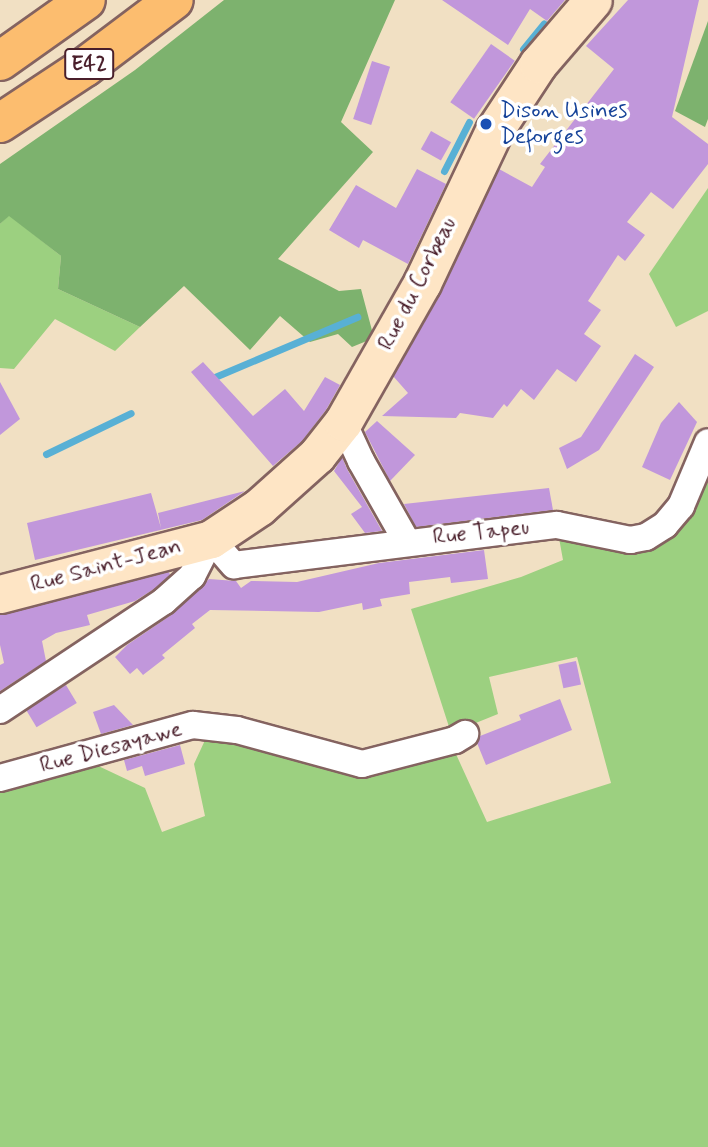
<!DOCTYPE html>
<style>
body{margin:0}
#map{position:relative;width:708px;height:1147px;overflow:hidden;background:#f1e0c3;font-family:Mynerve,sans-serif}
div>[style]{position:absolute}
.green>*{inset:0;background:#9cd080}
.forest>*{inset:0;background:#7db26e}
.stream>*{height:7px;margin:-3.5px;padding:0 3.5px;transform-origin:3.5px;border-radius:3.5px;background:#58b0d5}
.building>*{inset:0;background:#c197db;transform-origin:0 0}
.roads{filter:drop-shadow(2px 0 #846360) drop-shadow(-2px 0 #846360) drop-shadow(0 2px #846360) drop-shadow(0 -2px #846360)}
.street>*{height:26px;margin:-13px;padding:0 13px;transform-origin:13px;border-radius:13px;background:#fff}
.secondary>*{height:37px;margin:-18.5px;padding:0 18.5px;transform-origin:18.5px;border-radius:18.5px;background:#fee5c5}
.highway>*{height:38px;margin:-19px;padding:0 19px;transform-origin:19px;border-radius:19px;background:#fcbd6f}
.dots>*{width:19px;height:19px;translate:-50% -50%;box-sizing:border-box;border:4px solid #fff;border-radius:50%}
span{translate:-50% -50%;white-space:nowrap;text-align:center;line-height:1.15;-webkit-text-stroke:7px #fff;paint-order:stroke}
.shield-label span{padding:2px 5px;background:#fff;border:2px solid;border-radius:5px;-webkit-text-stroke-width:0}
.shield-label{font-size:21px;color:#4a1f2b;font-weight:700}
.transit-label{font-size:23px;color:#164399}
.left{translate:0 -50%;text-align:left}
.street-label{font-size:23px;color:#4a1f2b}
</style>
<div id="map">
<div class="green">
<i style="clip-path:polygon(708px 188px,708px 311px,676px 327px,649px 274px)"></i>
<i style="clip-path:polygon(9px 215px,61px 256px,58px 289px,140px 327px,115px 351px,55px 319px,14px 369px,0 368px,0 224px)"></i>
<i style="clip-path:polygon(708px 482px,708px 1147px,0 1147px,0 790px,92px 763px,145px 788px,162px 832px,205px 816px,194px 764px,206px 738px,336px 765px,455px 752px,487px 822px,611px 783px,577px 657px,489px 677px,498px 714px,451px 733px,411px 609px,521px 577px,563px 560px,559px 538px,633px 555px,667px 542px)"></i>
</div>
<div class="forest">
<i style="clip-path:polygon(224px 0,395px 0,341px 122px,373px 152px,278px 259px,339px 291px,361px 289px,374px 338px,352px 347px,338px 334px,310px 342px,280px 316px,250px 350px,184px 286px,140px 327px,58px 289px,61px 256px,9px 216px,0 224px,0 164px,135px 70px)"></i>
<i style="clip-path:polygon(708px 21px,708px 119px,705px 127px,675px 111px)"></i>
</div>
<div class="stream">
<i style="left:523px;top:49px;width:33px;rotate:-51deg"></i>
<i style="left:444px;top:171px;width:55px;rotate:-63deg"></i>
<i style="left:210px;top:379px;width:160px;rotate:-22.9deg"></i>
<i style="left:46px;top:454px;width:94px;rotate:-25.8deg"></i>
</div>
<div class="building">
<i style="clip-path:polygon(442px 0,565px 0,547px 21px,530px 9px,508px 45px)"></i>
<i style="clip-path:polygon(628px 0,699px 0,672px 117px,708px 144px,708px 164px,673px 209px,651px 192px,627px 222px,645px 235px,625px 261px,618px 255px,588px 301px,601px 310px,584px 334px,601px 346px,576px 382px,557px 369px,534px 400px,521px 389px,507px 407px,504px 404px,493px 418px,460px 413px,456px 418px,382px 416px,408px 393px,393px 376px,441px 292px,499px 169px,532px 187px,545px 167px,540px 164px,614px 69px,586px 46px)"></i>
<i style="left:491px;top:44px;width:29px;height:71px;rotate:35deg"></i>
<i style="left:372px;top:61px;width:19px;height:61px;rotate:18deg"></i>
<i style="left:431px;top:131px;width:23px;height:21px;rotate:29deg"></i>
<i style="clip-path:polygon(417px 169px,446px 184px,408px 264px,363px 240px,359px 248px,329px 230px,356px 185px,396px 208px)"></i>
<i style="clip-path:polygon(635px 354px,654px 367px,599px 450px,567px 469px,559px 448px,581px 437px)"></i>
<i style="clip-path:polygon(203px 362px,253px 416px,285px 389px,304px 411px,325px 377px,340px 385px,326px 410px,302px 441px,273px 466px,191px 372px)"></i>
<i style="clip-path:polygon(0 382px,20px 419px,0 435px)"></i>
<i style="clip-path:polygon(679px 402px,697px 422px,670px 480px,642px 467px,661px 423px)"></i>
<i style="clip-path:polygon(377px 421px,415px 455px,390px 481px,365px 432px)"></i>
<i style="clip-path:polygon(342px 457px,347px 469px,382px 531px,365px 533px,351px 514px,362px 507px,334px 471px)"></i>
<i style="clip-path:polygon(549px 488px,553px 510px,416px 527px,404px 504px)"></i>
<i style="clip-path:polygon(245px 491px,202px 520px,35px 560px,27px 523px,151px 493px,161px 528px,158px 513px)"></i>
<i style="clip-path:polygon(484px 550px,488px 579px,451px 583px,450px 577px,409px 582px,410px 594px,380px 599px,382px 606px,363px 610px,362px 603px,319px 612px,210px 610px,192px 624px,195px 628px,162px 655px,165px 658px,143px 675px,137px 668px,130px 674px,115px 657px,127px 645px,174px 613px,209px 579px,236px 581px,241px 588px,251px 581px,297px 582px,379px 563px)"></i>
<i style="clip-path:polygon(169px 572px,170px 575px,154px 589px,135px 601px,87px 615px,90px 625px,56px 633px,42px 641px,46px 661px,0 691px,0 665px,4px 663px,0 645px,0 614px)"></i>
<i style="left:576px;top:661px;width:24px;height:18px;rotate:78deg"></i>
<i style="left:66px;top:685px;width:21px;height:47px;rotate:59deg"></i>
<i style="clip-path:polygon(560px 699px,572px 730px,486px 765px,477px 743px,480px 736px,521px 720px,519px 715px)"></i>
<i style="clip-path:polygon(114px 705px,133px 725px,101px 734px,93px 712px)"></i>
<i style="clip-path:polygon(180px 745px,185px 764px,145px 776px,142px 766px,127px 771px,124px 760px)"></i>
</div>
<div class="roads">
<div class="street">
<i style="left:343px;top:422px;width:43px;rotate:65.2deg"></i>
<i style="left:361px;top:461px;width:93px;rotate:60.4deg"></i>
<i style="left:0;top:710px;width:197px;rotate:-33.6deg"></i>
<i style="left:164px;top:601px;width:38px;rotate:-42deg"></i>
<i style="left:192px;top:576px;width:42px;rotate:-62.8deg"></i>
<i style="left:211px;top:539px;width:35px;rotate:49deg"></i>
<i style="left:234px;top:565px;width:325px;rotate:-7.1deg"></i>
<i style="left:557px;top:525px;width:75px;rotate:11.6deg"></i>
<i style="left:630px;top:540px;width:16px;rotate:-11deg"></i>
<i style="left:646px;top:537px;width:22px;rotate:-32deg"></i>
<i style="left:665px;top:525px;width:25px;rotate:-50deg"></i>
<i style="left:681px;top:506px;width:69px;rotate:-67.1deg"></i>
<i style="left:0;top:778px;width:200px;rotate:-15.4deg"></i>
<i style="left:193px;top:725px;width:44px;rotate:6.5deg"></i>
<i style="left:237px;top:730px;width:130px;rotate:15.2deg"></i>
<i style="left:362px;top:764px;width:96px;rotate:-14.5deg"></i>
<i style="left:455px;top:740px;width:12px;rotate:-31deg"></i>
</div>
<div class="secondary">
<i style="left:0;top:594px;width:218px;rotate:-14.6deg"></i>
<i style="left:211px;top:539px;width:58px;rotate:-33.7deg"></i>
<i style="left:259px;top:507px;width:78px;rotate:-41.9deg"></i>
<i style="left:317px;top:455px;width:42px;rotate:-51.8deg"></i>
<i style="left:343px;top:422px;width:160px;rotate:-60.4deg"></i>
<i style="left:422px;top:283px;width:168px;rotate:-64.7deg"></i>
<i style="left:494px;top:131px;width:80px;rotate:-56.7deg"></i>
<i style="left:538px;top:64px;width:84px;rotate:-49.3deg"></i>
</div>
<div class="highway">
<i style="left:0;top:61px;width:105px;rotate:-35.3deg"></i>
<i style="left:0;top:123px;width:102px;rotate:-33.4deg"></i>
<i style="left:85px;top:67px;width:111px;rotate:-37deg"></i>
</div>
</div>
<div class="dots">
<i style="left:486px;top:124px;background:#1a4fb4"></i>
</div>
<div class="shield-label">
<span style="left:89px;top:64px">E42</span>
</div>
<div class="transit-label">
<span class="left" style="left:500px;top:124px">Dison Usines<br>Deforges</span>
</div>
<div class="street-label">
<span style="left:418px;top:284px;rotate:-63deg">Rue du Corbeau</span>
<span style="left:481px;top:533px;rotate:-6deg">Rue Tapeu</span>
<span style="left:106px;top:566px;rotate:-15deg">Rue Saint-Jean</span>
<span style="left:111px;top:748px;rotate:-15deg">Rue Diesayawe</span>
</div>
</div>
